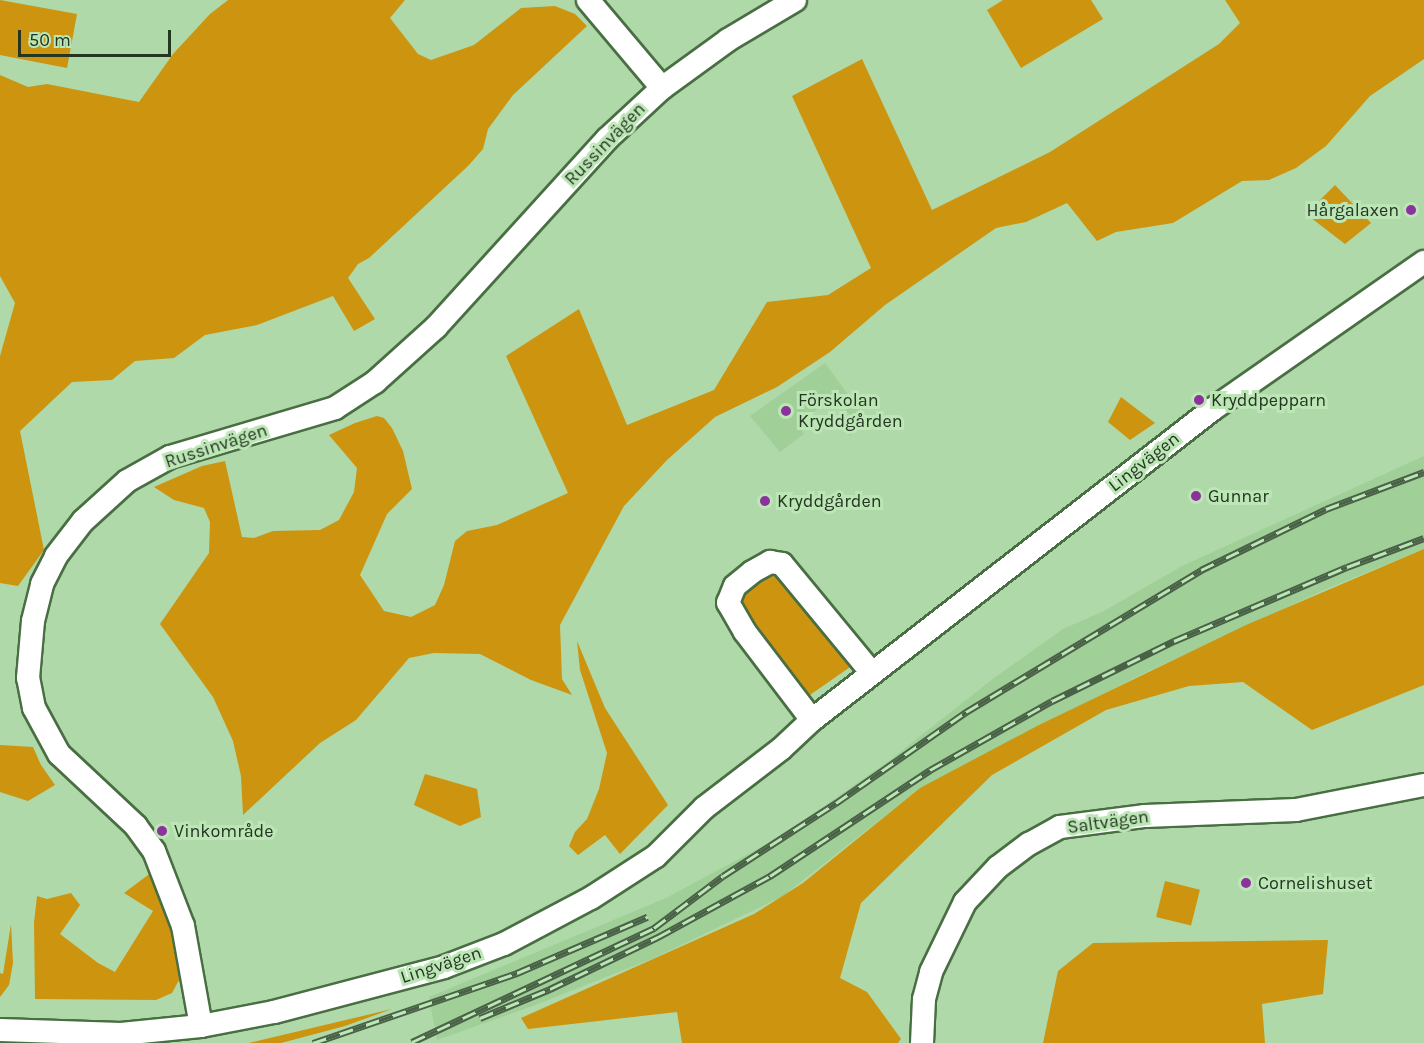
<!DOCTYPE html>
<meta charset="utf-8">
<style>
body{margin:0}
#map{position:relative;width:1424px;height:1043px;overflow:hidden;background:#afd9a8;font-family:Karla,sans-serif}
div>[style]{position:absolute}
.built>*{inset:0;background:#a0cf98}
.green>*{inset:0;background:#cc940f;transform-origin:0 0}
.roads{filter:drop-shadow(2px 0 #496e43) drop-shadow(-2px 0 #496e43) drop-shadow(0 2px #496e43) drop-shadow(0 -2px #496e43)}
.minor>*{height:22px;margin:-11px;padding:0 11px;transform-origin:11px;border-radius:11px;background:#fff}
.rail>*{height:7px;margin-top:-3.5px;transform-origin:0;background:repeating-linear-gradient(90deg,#bce6b5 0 14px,#496146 0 28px);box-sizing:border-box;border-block:2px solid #496146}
.dots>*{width:16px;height:16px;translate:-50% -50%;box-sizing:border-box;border:3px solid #bce6b5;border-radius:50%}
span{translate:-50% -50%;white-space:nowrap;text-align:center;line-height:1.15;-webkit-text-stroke:6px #bce6b5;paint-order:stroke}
.street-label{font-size:18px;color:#243522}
.poi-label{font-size:18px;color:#243522}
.right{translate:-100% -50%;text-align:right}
.left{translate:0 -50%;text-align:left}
.scale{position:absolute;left:18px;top:30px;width:153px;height:27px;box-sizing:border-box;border:3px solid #243522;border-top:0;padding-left:8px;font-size:18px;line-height:21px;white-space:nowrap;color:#243522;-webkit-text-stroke:4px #bce6b5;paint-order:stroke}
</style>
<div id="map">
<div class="built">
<i style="clip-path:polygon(825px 363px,868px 422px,850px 436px,843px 426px,852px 418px,839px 401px,832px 406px,826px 402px,799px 424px,804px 434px,780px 452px,750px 416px)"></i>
<i style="clip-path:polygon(1424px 456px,1424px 549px,1326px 589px,1138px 676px,920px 788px,783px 896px,654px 958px,538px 1004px,437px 1040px,429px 997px,666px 898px,782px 836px,890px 760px,994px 678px,1063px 629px,1104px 611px,1182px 566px)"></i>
</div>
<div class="green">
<i style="clip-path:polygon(0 0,77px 14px,67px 68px,0 55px)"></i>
<i style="clip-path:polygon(228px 0,405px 0,390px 18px,418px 54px,431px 60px,474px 45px,521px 8px,555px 6px,575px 14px,587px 26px,513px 95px,488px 129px,483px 149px,468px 166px,369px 258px,358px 264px,348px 278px,375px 319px,354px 331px,333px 296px,257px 325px,205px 335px,174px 358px,135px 361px,112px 380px,72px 382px,20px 431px,44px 550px,18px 586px,0 583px,0 356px,15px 303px,0 276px,0 75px,28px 87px,47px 84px,139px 102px,173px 54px,210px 14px)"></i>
<i style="clip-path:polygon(1003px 0,1091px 0,1103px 19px,1021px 68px,987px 10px)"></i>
<i style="clip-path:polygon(1225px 0,1424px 0,1424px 59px,1370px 96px,1326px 146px,1296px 168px,1269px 180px,1242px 181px,1173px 223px,1116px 232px,1097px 241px,1067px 203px,1026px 222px,996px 228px,885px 305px,830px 352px,777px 387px,715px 417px,667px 460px,624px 506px,560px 625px,562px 679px,572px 695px,531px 680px,480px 654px,434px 653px,409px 658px,356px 720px,320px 743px,243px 815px,241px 776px,233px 741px,213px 697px,160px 624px,209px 553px,210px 522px,204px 508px,174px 500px,154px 487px,202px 466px,225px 461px,242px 537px,254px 538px,273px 531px,320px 530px,339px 520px,354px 492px,357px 468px,329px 435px,355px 423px,377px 416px,384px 418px,392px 428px,403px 451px,412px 489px,387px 514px,360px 575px,384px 611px,411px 617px,435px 605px,444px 585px,455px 541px,467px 531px,497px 525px,568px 493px,506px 356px,579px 309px,627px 425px,714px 390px,767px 302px,828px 295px,871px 268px,792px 96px,862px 59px,932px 210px,1050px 152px,1219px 44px,1240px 23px)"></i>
<i style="clip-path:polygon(1335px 185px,1371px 223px,1345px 244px,1306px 214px)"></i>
<i style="clip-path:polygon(1121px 397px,1155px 423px,1130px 440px,1108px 422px)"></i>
<i style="clip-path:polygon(1424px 549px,1424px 685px,1312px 730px,1243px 682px,1189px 686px,1106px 710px,992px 775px,861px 903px,840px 978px,867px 992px,901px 1039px,898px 1043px,682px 1043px,677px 1012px,528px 1029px,521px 1018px,754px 914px,803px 883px,920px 788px,1037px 726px,1246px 625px)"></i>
<i style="clip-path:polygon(775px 573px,787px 577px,853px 665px,807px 697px,737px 610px,738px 595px,761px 576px)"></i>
<i style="clip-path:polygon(577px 641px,605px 708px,668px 805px,620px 854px,605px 835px,578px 855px,569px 846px,575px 832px,587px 819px,599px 789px,607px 753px,580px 670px)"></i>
<i style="clip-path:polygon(0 745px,33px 747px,41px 765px,55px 785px,28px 801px,0 792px)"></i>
<i style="clip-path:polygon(425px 774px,477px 789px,481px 817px,460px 826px,414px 805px)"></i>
<i style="clip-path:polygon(152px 872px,161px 884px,178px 957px,179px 980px,172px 993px,156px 1000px,35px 999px,34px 923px,37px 896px,47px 899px,71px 893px,80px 905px,60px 934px,98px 963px,115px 972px,153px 911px,124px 893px)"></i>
<i style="left:1165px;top:881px;width:36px;height:37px;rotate:14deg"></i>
<i style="clip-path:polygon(11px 924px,13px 963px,9px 985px,0 997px,0 973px,3px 974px)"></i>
<i style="clip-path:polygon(1328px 940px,1323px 994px,1262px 1004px,1265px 1043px,1043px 1043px,1058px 971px,1093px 943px)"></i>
<i style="clip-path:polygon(392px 1009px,345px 1026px,281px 1043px,249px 1043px)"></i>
</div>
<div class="roads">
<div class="minor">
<i style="left:588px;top:0;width:115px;rotate:49.9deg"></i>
<i style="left:812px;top:720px;width:111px;rotate:-127.3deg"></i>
<i style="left:745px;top:632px;width:34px;rotate:-120deg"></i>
<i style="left:728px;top:603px;width:18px;rotate:-68deg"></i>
<i style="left:735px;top:586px;width:22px;rotate:-39deg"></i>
<i style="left:752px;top:572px;width:21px;rotate:-29deg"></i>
<i style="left:770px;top:562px;width:12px;rotate:9deg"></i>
<i style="left:782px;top:564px;width:141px;rotate:50.5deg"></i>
<i style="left:201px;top:1026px;width:102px;rotate:-100.2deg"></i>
<i style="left:183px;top:926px;width:80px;rotate:-111.1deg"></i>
<i style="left:154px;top:851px;width:31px;rotate:-126deg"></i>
<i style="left:136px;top:826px;width:105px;rotate:-136.9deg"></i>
<i style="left:59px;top:754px;width:52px;rotate:-118.5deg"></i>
<i style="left:34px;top:708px;width:31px;rotate:-101deg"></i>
<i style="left:28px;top:678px;width:57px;rotate:-85deg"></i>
<i style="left:33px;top:621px;width:38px;rotate:-76deg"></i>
<i style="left:42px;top:584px;width:31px;rotate:-63deg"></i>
<i style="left:56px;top:556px;width:44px;rotate:-52.4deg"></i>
<i style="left:83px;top:521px;width:59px;rotate:-42.3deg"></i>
<i style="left:127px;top:481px;width:49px;rotate:-29.2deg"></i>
<i style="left:170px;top:457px;width:172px;rotate:-16.5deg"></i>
<i style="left:335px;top:408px;width:48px;rotate:-33deg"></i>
<i style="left:375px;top:382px;width:82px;rotate:-42deg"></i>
<i style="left:436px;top:327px;width:254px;rotate:-47.7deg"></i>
<i style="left:607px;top:139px;width:75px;rotate:-42.8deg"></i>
<i style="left:662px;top:88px;width:82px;rotate:-36deg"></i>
<i style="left:728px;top:40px;width:78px;rotate:-30.8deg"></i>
<i style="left:0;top:1030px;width:121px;rotate:1.9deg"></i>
<i style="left:121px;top:1034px;width:80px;rotate:-5.7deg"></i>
<i style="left:201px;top:1026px;width:74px;rotate:-10.9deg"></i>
<i style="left:274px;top:1012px;width:176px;rotate:-14.8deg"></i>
<i style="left:444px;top:967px;width:64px;rotate:-21deg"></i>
<i style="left:504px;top:944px;width:98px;rotate:-27.9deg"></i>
<i style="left:591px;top:898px;width:77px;rotate:-32.9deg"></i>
<i style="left:656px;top:856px;width:68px;rotate:-45deg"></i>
<i style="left:704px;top:808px;width:97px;rotate:-37.5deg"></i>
<i style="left:781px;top:749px;width:42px;rotate:-43.1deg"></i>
<i style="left:812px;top:720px;width:507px;rotate:-37.8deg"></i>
<i style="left:1213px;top:409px;width:257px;rotate:-34.9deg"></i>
<i style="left:922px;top:1043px;width:44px;rotate:-87.4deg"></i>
<i style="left:924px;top:999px;width:28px;rotate:-75deg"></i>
<i style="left:931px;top:972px;width:78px;rotate:-64.1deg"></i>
<i style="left:965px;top:902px;width:48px;rotate:-46.7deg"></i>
<i style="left:998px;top:867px;width:39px;rotate:-37deg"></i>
<i style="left:1029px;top:844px;width:35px;rotate:-29deg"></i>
<i style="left:1060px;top:827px;width:86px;rotate:-7.4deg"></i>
<i style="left:1145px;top:816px;width:151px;rotate:-2.3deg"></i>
<i style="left:1296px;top:810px;width:130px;rotate:-11.1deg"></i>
</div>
</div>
<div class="rail">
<i style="left:480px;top:1018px;width:76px;rotate:-22.5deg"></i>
<i style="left:550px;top:989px;width:120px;rotate:-25.7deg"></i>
<i style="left:658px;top:937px;width:128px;rotate:-28.6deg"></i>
<i style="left:770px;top:876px;width:192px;rotate:-33.5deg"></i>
<i style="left:930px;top:770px;width:140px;rotate:-29.5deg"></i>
<i style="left:1052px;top:701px;width:136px;rotate:-26.2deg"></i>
<i style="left:1174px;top:641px;width:188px;rotate:-23.2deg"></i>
<i style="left:1347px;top:567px;width:82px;rotate:-20.6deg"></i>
<i style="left:412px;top:1042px;width:268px;rotate:-25.2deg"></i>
<i style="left:654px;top:928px;width:86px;rotate:-37deg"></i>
<i style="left:723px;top:876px;width:135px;rotate:-32.9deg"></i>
<i style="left:836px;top:803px;width:159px;rotate:-35deg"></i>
<i style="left:966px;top:712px;width:275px;rotate:-31.1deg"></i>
<i style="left:1201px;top:570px;width:139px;rotate:-26deg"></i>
<i style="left:1326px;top:509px;width:105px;rotate:-20.7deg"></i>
<i style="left:313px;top:1043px;width:216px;rotate:-18.9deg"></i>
<i style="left:517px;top:973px;width:142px;rotate:-23.3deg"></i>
</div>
<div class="dots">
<i style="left:1411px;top:210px;background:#8c329d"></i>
<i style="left:1199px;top:400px;background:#8c329d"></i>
<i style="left:786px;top:411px;background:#8c329d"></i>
<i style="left:1196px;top:496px;background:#8c329d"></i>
<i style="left:765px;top:501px;background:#8c329d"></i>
<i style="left:162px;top:831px;background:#8c329d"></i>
<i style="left:1246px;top:883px;background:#8c329d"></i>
</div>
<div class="street-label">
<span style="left:605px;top:144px;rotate:-46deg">Russinvägen</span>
<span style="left:216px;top:446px;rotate:-18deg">Russinvägen</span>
<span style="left:1144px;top:462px;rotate:-38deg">Lingvägen</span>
<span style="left:1108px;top:822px;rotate:-8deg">Saltvägen</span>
<span style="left:441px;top:965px;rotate:-18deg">Lingvägen</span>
</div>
<div class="poi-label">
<span class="right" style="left:1399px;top:210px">Hårgalaxen</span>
<span class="left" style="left:1211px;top:400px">Kryddpepparn</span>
<span class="left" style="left:798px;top:411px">Förskolan<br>Kryddgården</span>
<span class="left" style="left:1208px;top:496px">Gunnar</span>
<span class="left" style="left:777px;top:501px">Kryddgården</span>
<span class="left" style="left:174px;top:831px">Vinkområde</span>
<span class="left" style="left:1258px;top:883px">Cornelishuset</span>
</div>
<div class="scale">50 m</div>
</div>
